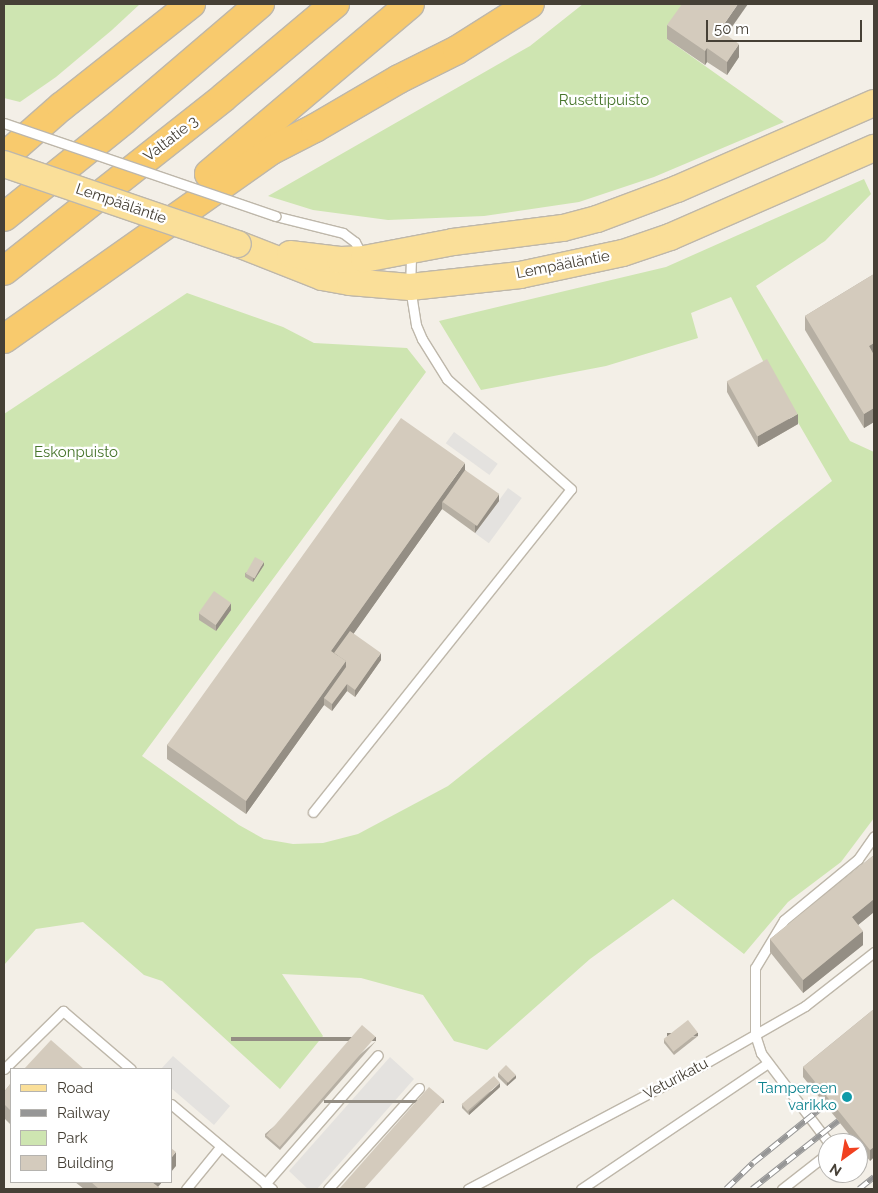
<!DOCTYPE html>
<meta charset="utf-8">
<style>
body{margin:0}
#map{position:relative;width:878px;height:1193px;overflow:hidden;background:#f3efe7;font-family:Raleway,sans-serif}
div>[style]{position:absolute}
.green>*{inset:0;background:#cee5b1}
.parking>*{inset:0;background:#e4e2df;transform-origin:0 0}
.roads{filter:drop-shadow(1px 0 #beb7aa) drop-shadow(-1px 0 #beb7aa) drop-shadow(0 1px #beb7aa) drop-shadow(0 -1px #beb7aa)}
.service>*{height:9px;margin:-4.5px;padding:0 4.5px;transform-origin:4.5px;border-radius:4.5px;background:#fff}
.primary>*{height:26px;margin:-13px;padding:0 13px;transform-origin:13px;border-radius:13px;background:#fadf99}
.motorway>*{height:28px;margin:-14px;padding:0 14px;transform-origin:14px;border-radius:14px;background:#f8ca6d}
.rail>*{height:5.5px;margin-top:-2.75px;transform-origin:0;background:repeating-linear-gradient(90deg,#fff 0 11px,#969696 0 22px);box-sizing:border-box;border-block:1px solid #969696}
.bridges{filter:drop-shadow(1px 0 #beb7aa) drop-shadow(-1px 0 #beb7aa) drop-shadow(0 1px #beb7aa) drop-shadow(0 -1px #beb7aa)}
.service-bridge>*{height:9px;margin:-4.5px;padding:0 4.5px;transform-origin:4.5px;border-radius:4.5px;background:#fff}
.primary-bridge>*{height:26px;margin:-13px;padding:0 13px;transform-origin:13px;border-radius:13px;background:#fadf99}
.wall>*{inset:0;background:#b6afa3}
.shaded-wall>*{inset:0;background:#948e84;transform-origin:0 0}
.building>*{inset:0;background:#d4cbbd;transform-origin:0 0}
.dots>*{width:14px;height:14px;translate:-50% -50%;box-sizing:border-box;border:2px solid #fff;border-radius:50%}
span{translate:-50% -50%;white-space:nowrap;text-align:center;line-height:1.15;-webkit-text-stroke:4.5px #fff;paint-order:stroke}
.park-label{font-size:15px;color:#47752c}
.street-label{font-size:15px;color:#464036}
.culture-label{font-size:15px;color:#0d838f}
.right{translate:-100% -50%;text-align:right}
.frame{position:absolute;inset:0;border:5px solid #464036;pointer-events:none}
.legend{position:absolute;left:10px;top:1068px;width:162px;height:115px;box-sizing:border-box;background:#fff;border:1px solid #b5b3af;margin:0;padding:6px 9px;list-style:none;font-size:15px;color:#464036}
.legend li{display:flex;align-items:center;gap:10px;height:25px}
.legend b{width:25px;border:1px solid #b5b3af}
.north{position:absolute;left:818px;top:1133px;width:50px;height:50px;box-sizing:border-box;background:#fff;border:1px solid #b5b3af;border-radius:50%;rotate:212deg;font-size:14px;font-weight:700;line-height:20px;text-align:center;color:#464036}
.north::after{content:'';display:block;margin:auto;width:18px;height:22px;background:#f14120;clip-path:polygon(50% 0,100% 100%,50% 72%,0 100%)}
.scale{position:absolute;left:706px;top:20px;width:156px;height:22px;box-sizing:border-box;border:2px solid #464036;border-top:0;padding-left:6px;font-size:15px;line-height:18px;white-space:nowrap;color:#464036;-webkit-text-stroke:4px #fff;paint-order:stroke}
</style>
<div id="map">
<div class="green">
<i style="clip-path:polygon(4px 4px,140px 4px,112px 30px,56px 77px,20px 102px,4px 98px)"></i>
<i style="clip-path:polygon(583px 4px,692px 4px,667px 39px,784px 122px,654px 177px,579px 202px,484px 216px,388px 220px,313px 210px,268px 196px,530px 46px)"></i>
<i style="clip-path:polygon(864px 179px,871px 194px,825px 241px,756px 286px,850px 441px,874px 452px,874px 818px,841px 862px,788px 902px,744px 954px,673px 899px,590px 959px,487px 1050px,454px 1041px,423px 995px,361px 978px,282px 974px,323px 1036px,280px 1089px,162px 981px,144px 975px,83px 922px,36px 929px,4px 965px,4px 414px,187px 293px,283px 327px,314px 343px,407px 348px,426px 372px,142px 756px,239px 825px,264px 839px,293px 844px,323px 843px,358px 834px,448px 786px,832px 481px,767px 369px,731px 297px,691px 313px,698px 338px,606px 366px,481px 390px,439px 321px,666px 267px)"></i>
</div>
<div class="parking">
<i style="left:454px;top:432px;width:54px;height:14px;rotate:36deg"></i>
<i style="left:508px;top:488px;width:17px;height:56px;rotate:36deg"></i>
<i style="clip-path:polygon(173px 1056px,230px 1106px,214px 1125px,171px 1088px,171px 1069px,161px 1069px)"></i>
<i style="clip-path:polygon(390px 1057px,414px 1079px,317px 1189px,308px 1189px,289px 1171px)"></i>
</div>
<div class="roads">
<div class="service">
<i style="left:275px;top:216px;width:70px;rotate:14deg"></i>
<i style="left:343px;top:233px;width:15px;rotate:37deg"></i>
<i style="left:355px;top:242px;width:17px;rotate:62deg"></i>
<i style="left:313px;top:812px;width:413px;rotate:-51.4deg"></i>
<i style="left:571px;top:489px;width:166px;rotate:-138.4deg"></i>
<i style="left:447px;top:379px;width:47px;rotate:-122deg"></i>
<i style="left:422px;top:339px;width:15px;rotate:-113deg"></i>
<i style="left:416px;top:325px;width:38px;rotate:-99deg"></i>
<i style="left:410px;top:287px;width:34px;rotate:-88deg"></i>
<i style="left:4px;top:1069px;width:83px;rotate:-44.5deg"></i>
<i style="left:63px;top:1011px;width:89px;rotate:40.5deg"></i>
<i style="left:171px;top:1104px;width:132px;rotate:40.1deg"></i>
<i style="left:829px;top:1143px;width:113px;rotate:-127.1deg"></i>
<i style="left:761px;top:1053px;width:20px;rotate:-108deg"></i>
<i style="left:755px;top:1034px;width:66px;rotate:-90deg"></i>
<i style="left:755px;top:968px;width:56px;rotate:-58.9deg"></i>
<i style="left:784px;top:920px;width:96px;rotate:-39.5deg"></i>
<i style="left:858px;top:859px;width:28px;rotate:-55deg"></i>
<i style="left:265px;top:1184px;width:171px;rotate:-48.8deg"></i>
<i style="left:186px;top:1189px;width:55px;rotate:-50.9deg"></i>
<i style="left:328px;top:1189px;width:136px;rotate:-48deg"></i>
<i style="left:468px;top:1189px;width:265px;rotate:-27.9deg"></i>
<i style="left:702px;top:1065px;width:119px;rotate:-29.8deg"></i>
<i style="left:805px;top:1006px;width:88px;rotate:-38deg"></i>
<i style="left:581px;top:1189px;width:225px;rotate:-34deg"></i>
<i style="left:782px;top:1189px;width:58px;rotate:-38deg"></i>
</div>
<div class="primary">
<i style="left:238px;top:244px;width:90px;rotate:21.4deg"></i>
<i style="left:322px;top:277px;width:28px;rotate:10deg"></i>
<i style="left:350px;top:282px;width:60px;rotate:4.8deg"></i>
<i style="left:410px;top:287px;width:111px;rotate:-6.2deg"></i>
<i style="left:520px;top:275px;width:105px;rotate:-12.1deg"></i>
<i style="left:623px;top:253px;width:50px;rotate:-18.8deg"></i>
<i style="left:670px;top:237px;width:223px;rotate:-23.6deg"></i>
<i style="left:290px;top:254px;width:50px;rotate:6.8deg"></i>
<i style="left:340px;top:260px;width:24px;rotate:-2deg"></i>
<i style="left:364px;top:259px;width:91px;rotate:-10.8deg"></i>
<i style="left:453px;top:242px;width:111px;rotate:-7.3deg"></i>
<i style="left:563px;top:228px;width:35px;rotate:-15deg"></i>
<i style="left:597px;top:219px;width:85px;rotate:-20.6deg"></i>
<i style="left:677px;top:189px;width:215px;rotate:-23.6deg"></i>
</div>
<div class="motorway">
<i style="left:4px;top:157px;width:76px;rotate:-41.3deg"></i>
<i style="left:61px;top:107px;width:166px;rotate:-38.4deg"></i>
<i style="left:209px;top:174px;width:263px;rotate:-40.2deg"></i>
<i style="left:4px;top:217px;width:154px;rotate:-38.9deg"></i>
<i style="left:124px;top:120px;width:179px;rotate:-40.5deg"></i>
<i style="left:4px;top:271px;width:280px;rotate:-38.3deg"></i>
<i style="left:224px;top:97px;width:145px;rotate:-40deg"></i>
<i style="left:4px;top:339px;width:328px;rotate:-35.2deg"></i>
<i style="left:272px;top:150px;width:48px;rotate:-27.1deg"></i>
<i style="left:315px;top:128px;width:97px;rotate:-30.3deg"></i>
<i style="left:399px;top:79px;width:65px;rotate:-26.6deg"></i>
<i style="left:457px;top:50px;width:86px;rotate:-32.2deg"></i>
</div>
</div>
<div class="rail">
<i style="left:726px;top:1189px;width:37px;rotate:-44deg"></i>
<i style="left:753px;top:1163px;width:92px;rotate:-38.9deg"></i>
<i style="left:752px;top:1189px;width:110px;rotate:-38.3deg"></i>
<i style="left:859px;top:1189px;width:19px;rotate:-39deg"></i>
</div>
<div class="bridges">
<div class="service-bridge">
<i style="left:4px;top:123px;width:287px;rotate:18.9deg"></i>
</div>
<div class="primary-bridge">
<i style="left:4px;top:164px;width:247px;rotate:18.9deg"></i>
</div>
</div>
<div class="wall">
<i style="clip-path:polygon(667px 25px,726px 34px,739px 57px,727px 75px,707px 62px,705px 65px,667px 39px)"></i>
<i style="clip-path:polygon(874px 274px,874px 422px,864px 428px,805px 330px,805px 316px)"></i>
<i style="clip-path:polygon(727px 381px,798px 424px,758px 447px,727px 392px)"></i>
<i style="clip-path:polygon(465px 470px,499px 501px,475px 533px,442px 509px,353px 634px,381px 660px,355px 697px,347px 691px,332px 711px,324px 705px,246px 814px,167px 759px,167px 745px)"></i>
<i style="clip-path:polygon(264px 565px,253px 582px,245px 577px,245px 573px)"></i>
<i style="clip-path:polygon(231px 610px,216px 631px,199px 620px,199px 613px)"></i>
<i style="clip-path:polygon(874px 855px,874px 912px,858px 925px,863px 945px,803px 993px,770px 952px,770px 939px)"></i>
<i style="clip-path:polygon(874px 1009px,874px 1157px,870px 1161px,858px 1146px,858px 1143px,856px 1143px,803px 1077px,803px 1067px)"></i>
<i style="clip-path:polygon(698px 1036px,674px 1055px,664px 1043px,664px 1039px)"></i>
<i style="clip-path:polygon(376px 1041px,280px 1150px,265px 1137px,265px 1134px)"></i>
<i style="clip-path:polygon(498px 1073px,516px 1078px,507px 1086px,498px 1077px)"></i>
<i style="clip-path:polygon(11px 1083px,11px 1125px,4px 1118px,4px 1092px)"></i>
<i style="clip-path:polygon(500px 1087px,469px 1115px,462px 1108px,462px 1104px)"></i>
<i style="clip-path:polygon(75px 1182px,162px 1182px,158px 1187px,161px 1189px,84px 1189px)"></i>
</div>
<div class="shaded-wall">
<i style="clip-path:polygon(738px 4px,748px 4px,720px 44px,720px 30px)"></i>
<i style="clip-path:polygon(739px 44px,739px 57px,727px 75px,727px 62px)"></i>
<i style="clip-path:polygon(707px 48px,707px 62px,705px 65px,705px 51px)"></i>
<i style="clip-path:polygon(874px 343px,874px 356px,869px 346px)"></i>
<i style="clip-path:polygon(874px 408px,874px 422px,864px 428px,864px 414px)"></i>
<i style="clip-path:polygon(798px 414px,798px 424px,758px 447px,758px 436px)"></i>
<i style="clip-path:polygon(465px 463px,465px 477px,442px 502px,442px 509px,335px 660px,331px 651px)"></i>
<i style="clip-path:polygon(499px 494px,499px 501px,475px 533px,475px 526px)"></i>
<i style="clip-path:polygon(264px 562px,264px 565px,253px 582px,253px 579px)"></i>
<i style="clip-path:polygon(231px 603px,231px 610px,216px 631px,216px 624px)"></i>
<i style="clip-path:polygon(381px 653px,381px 660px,355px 697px,355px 690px)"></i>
<i style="clip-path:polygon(346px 661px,346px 674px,324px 698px,324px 705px,246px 814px,246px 801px)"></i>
<i style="clip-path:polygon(347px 684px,347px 691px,332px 711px,332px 704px)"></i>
<i style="clip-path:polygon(874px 899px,874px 912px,852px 930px,852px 917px)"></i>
<i style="clip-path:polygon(863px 931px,863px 945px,803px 993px,803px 980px)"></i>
<i style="left:698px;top:1033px;width:3px;height:31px;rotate:90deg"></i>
<i style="left:376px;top:1037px;width:4px;height:145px;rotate:90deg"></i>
<i style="clip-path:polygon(516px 1075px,516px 1078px,507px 1086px,507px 1083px)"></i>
<i style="clip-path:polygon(500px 1083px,500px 1087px,469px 1115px,469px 1112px)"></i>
<i style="left:444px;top:1100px;width:3px;height:120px;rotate:90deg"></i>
<i style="clip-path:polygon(874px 1147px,874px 1157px,870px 1161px,870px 1150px)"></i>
<i style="clip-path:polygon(176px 1152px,176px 1166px,171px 1172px,171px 1158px)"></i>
<i style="clip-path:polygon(151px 1182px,162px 1182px,156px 1189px)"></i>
</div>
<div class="building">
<i style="clip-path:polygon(682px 4px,738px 4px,720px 30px,739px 44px,727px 62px,707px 48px,705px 51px,667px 25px)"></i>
<i style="clip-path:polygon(874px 274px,874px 343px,869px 346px,874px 355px,874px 408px,864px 414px,805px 316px)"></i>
<i style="left:767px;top:359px;width:63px;height:46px;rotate:61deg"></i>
<i style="clip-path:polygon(401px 418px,465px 463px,331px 651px,346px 661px,246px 801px,167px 745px)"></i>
<i style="left:465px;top:470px;width:42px;height:39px;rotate:35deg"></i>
<i style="left:255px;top:557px;width:10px;height:19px;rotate:29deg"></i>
<i style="left:214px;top:591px;width:21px;height:27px;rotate:35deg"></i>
<i style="clip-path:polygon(350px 631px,381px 653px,355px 690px,347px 684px,332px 704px,324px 698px,346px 667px,346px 661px,334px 653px)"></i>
<i style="clip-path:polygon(874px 855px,874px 899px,852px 917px,863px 931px,803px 980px,770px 939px)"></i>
<i style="clip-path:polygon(874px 1009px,874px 1147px,870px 1150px,803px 1067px)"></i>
<i style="left:688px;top:1020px;width:16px;height:31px;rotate:52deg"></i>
<i style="left:362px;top:1025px;width:18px;height:146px;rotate:41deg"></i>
<i style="clip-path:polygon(51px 1040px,84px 1069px,24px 1069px)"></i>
<i style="left:506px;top:1065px;width:14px;height:11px;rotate:45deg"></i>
<i style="left:494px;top:1076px;width:9px;height:43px;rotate:49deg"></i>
<i style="clip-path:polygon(11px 1083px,11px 1111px,4px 1104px,4px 1092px)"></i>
<i style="clip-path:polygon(429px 1087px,444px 1100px,364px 1189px,339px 1189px)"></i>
<i style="clip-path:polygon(171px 1148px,176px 1152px,171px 1158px)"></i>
<i style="clip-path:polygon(91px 1182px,152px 1182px,161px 1189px,99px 1189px)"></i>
</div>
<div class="dots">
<i style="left:847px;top:1097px;background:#0f9aa8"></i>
</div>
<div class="park-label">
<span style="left:604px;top:101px">Rusettipuisto</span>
<span style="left:76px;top:453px">Eskonpuisto</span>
</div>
<div class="street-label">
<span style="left:171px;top:139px;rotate:-38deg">Valtatie 3</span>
<span style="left:121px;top:204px;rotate:19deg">Lempääläntie</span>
<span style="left:563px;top:265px;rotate:-11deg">Lempääläntie</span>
<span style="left:676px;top:1079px;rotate:-28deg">Veturikatu</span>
</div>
<div class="culture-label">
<span class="right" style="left:837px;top:1097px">Tampereen<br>varikko</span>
</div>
<div class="frame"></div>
<ul class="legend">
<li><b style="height:6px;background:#fadf99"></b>Road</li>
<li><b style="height:6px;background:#969696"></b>Railway</li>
<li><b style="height:14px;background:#cee5b1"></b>Park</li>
<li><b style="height:14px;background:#d4cbbd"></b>Building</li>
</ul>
<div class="north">N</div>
<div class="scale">50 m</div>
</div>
